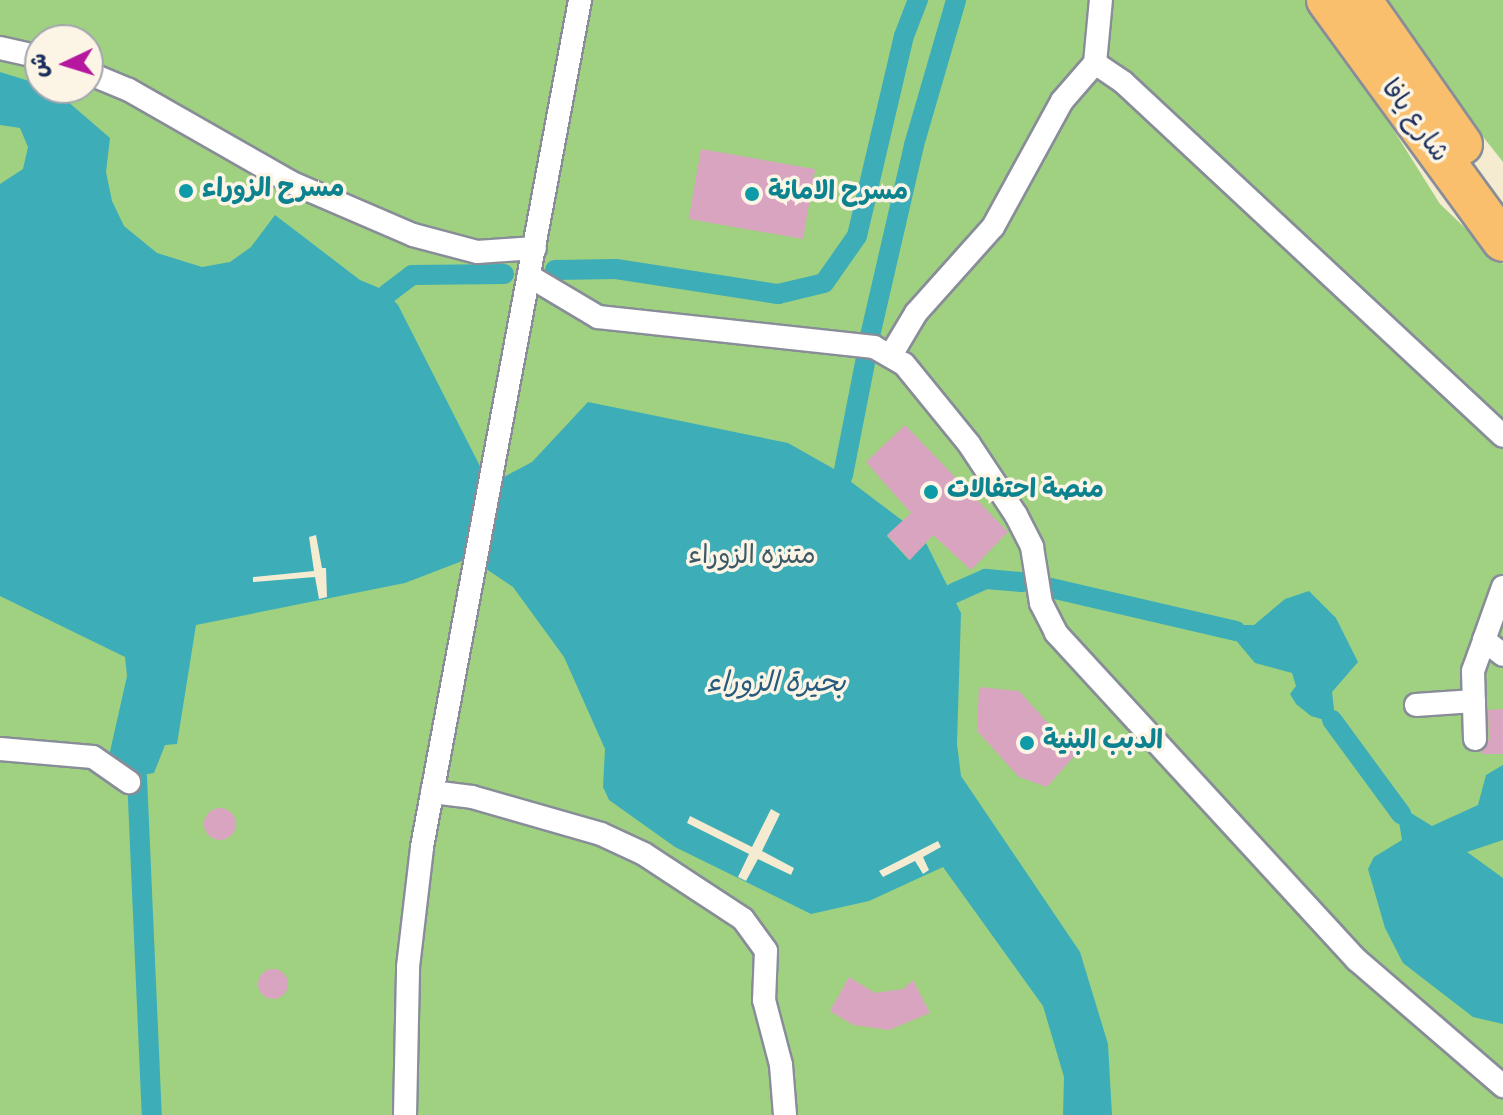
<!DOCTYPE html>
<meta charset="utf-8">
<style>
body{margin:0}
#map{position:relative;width:1503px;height:1115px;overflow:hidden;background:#f4ebd1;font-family:Dekko,"Playpen Sans Arabic",sans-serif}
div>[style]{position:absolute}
.green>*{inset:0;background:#9fd181}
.water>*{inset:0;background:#3dadb8}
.pier>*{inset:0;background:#f4ebd1}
.canal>*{height:20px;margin:-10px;padding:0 10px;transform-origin:10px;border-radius:10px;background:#3dadb8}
.building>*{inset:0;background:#d9a4bf;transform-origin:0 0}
.round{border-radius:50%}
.roads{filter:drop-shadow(2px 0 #888d98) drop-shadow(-2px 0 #888d98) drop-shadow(0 2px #888d98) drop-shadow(0 -2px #888d98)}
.street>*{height:22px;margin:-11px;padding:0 11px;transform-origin:11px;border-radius:11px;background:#fff}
.highway>*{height:40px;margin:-20px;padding:0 20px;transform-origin:20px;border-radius:20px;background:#f9bf6d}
.dots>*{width:22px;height:22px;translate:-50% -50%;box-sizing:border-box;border:4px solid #fcf5e5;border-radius:50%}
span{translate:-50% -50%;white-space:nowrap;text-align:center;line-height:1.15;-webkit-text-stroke:7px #fcf5e5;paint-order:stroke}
.street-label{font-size:26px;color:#1b2f5e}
.culture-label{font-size:26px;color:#0d838f;font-weight:700}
.left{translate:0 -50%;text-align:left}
.park-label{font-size:26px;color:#3c5867}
.water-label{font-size:28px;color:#275b7e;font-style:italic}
.north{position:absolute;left:24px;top:24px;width:80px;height:80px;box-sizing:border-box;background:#fcf5e5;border:2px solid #a2a6af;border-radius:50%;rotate:266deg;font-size:22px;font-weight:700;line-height:32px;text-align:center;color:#1b2f5e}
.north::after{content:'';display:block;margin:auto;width:28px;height:36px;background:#b5179e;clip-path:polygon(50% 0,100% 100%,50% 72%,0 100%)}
</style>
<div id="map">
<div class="green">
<i style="clip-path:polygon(evenodd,0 0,1312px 0,1440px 204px,1503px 264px,1503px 1115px,0 1115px,0 0,40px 40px,88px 40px,88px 88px,40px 88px,40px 40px)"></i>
<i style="clip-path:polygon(1387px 0,1503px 0,1503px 162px,1458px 105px)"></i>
</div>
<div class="water">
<i style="clip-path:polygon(0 72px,52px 88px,110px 138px,106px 172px,112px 201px,124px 226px,157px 253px,202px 267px,230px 262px,251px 247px,275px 215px,360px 280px,384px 290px,398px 305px,485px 476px,504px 477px,532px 462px,588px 402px,788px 443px,834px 469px,903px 521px,887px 536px,909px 560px,926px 543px,961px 613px,957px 744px,961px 776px,1080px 952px,1108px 1044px,1112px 1115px,1063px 1115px,1064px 1077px,1043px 1006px,943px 867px,869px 901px,811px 914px,675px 847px,609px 800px,603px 787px,605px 749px,564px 657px,513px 587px,470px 558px,405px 583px,196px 625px,177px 744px,165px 745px,154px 773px,129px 777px,109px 756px,127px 676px,125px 657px,0 596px,0 184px,23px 169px,28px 147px,20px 128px,0 125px)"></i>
<i style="clip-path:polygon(1309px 591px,1336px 618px,1358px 662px,1332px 692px,1335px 718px,1328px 721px,1311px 716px,1296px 704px,1290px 694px,1296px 686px,1292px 673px,1255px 663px,1234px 638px,1237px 625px,1254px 625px,1285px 599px)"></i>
<i style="clip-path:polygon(1503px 765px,1503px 840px,1467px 852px,1503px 878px,1503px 1024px,1473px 1017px,1403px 963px,1385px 928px,1368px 869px,1374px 857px,1402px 840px,1398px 816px,1406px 810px,1432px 826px,1478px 805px,1486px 775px)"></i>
</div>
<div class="pier">
<i style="clip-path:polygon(316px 535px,322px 568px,326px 568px,327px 597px,319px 599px,315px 577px,253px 582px,253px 577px,314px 571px,309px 537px)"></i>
<i style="clip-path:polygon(771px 809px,780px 814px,762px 851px,794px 868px,791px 875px,758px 859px,746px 881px,738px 877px,749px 854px,687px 823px,690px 816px,752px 847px)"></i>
<i style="clip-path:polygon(938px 841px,941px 847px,923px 857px,929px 870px,923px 874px,915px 861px,883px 877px,879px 871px)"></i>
</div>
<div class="canal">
<i style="left:555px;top:270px;width:61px;rotate:-0.9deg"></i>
<i style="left:616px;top:269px;width:164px;rotate:8.8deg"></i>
<i style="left:778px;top:294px;width:47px;rotate:-13.4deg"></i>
<i style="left:824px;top:283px;width:57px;rotate:-54.9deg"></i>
<i style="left:857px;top:236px;width:205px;rotate:-76.8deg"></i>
<i style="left:904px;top:36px;width:39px;rotate:-69deg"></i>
<i style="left:387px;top:294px;width:31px;rotate:-37deg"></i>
<i style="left:412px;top:275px;width:92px;rotate:-0.6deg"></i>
<i style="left:870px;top:336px;width:196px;rotate:-77deg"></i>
<i style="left:914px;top:145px;width:151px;rotate:-73.8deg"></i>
<i style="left:843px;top:475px;width:119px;rotate:-78.9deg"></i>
<i style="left:1051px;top:588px;width:190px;rotate:13.1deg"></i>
<i style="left:954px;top:593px;width:35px;rotate:-24deg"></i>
<i style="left:986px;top:579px;width:36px;rotate:5deg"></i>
<i style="left:1332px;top:720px;width:117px;rotate:53.7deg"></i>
<i style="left:137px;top:777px;width:338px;rotate:87.5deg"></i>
</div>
<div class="building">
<i style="left:701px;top:149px;width:116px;height:71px;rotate:10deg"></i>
<i style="clip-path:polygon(905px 425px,1008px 532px,971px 570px,933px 535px,910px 560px,887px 535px,911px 513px,866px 462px)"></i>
<i style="clip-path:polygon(979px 687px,1019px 691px,1076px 754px,1047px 787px,1019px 777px,977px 731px)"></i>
<i style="clip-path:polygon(1503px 709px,1503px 754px,1481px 754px,1489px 739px,1488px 710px)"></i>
<i class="round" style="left:204px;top:808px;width:32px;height:32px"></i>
<i class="round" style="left:258px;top:969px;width:30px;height:30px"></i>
<i style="clip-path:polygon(849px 977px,875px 993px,903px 989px,913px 980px,930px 1013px,889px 1030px,853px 1025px,830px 1011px)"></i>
</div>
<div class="roads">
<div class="street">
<i style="left:0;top:48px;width:41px;rotate:12.7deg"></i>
<i style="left:1095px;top:63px;width:63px;rotate:-84.6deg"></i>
<i style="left:88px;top:73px;width:44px;rotate:22.5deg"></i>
<i style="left:129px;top:90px;width:185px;rotate:29.7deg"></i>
<i style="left:290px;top:182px;width:134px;rotate:23.3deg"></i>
<i style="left:413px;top:235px;width:66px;rotate:14.9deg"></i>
<i style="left:477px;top:252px;width:58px;rotate:-3.9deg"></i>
<i style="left:529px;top:276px;width:80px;rotate:30.7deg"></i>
<i style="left:598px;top:317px;width:278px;rotate:6.2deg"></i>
<i style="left:874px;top:347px;width:34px;rotate:30deg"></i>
<i style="left:904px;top:364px;width:103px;rotate:50.9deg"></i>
<i style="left:969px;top:444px;width:85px;rotate:56.5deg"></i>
<i style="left:1016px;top:515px;width:36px;rotate:63deg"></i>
<i style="left:1032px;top:547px;width:57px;rotate:80.9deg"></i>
<i style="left:1041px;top:603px;width:34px;rotate:63deg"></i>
<i style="left:1056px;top:633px;width:444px;rotate:47.4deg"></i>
<i style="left:1357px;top:960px;width:193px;rotate:40.8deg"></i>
<i style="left:891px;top:355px;width:49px;rotate:-59.2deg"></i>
<i style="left:916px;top:313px;width:115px;rotate:-48.2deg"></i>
<i style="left:993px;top:227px;width:144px;rotate:-61.3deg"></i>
<i style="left:1062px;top:101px;width:50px;rotate:-49deg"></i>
<i style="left:1095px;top:63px;width:34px;rotate:34deg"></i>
<i style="left:1123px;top:82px;width:519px;rotate:42.97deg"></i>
<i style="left:1503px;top:587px;width:56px;rotate:109.7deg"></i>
<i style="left:1484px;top:640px;width:24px;rotate:38deg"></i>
<i style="left:1416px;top:705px;width:58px;rotate:-3.9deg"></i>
<i style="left:1475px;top:739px;width:68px;rotate:-91.7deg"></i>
<i style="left:1473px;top:671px;width:33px;rotate:-70deg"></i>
<i style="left:0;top:749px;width:93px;rotate:4.9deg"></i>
<i style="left:93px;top:757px;width:44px;rotate:34.8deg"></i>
<i style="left:432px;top:792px;width:40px;rotate:7.1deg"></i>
<i style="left:472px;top:797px;width:134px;rotate:16deg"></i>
<i style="left:601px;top:834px;width:47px;rotate:24.9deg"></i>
<i style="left:644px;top:854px;width:118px;rotate:33.3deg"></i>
<i style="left:743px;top:919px;width:39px;rotate:54deg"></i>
<i style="left:766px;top:951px;width:49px;rotate:92.3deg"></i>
<i style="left:764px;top:1000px;width:67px;rotate:75.3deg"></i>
<i style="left:781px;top:1065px;width:50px;rotate:85.4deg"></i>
<i style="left:405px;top:1115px;width:148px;rotate:-88.8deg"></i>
<i style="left:408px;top:967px;width:121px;rotate:-83.3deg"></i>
<i style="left:422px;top:847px;width:862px;rotate:-79.43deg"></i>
</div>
<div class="highway">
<i style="left:1327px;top:0;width:298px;rotate:53.9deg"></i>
<i style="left:1361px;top:0;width:176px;rotate:55deg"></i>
</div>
</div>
<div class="dots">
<i style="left:186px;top:191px;background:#0f9aa8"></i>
<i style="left:752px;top:194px;background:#0f9aa8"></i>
<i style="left:931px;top:492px;background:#0f9aa8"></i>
<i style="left:1027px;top:743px;background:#0f9aa8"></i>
</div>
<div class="street-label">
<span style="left:1413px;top:122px;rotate:54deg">شارع يافا</span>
</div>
<div class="culture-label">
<span class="left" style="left:202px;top:191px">مسرح الزوراء</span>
<span class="left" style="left:768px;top:194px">مسرح الامانة</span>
<span class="left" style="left:947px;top:492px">منصة احتفالات</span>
<span class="left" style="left:1043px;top:743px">الدبب البنية</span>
</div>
<div class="park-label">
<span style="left:752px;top:558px">متنزه الزوراء</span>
</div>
<div class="water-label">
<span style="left:776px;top:686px">بحيرة الزوراء</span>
</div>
<div class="north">ش</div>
</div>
